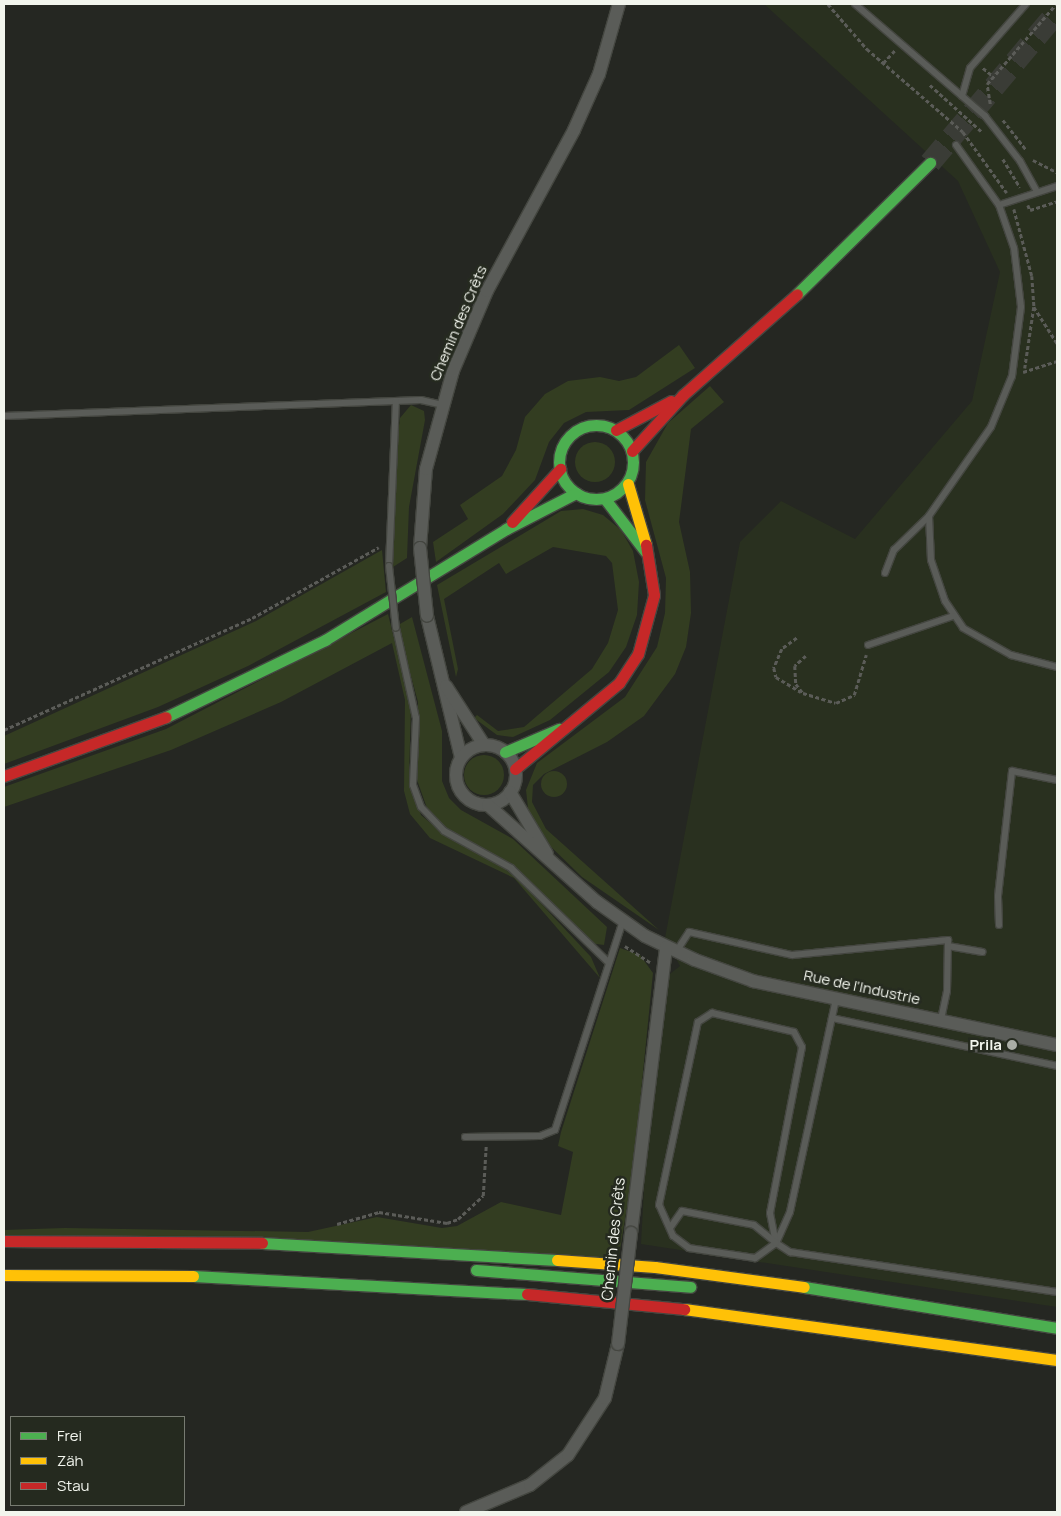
<!DOCTYPE html>
<meta charset="utf-8">
<style>
body{margin:0}
#map{position:relative;width:1061px;height:1516px;overflow:hidden;background:#252722;font-family:Manrope,sans-serif}
div>[style]{position:absolute}
.built>*{inset:0;background:#29301f}
.green>*{inset:0;background:#333d21}
.round{border-radius:50%}
.highway-tunnel>*{height:22px;margin-top:-11px;transform-origin:0;background:repeating-linear-gradient(90deg,#3a3c36 0 22px,transparent 0 33px)}
.path>*{height:2.5px;margin-top:-1.25px;transform-origin:0;background:repeating-linear-gradient(90deg,#5b5c58 0 4px,transparent 0 6.5px)}
.roads{filter:drop-shadow(1px 0 #444640) drop-shadow(-1px 0 #444640) drop-shadow(0 1px #444640) drop-shadow(0 -1px #444640)}
.lane>*{height:6px;margin:-3px;padding:0 3px;transform-origin:3px;border-radius:3px;background:#5a5c58}
.street>*{height:12px;margin:-6px;padding:0 6px;transform-origin:6px;border-radius:6px;background:#5a5c58}
.street>.ring{margin:-6px;padding:0;box-sizing:content-box;background:none;border:12px solid #5a5c58;border-radius:50%}
.fast>*{height:11px;margin:-5.5px;padding:0 5.5px;transform-origin:5.5px;border-radius:5.5px;background:#4caf50}
.fast>.ring{margin:-5.5px;padding:0;box-sizing:content-box;background:none;border:11px solid #4caf50;border-radius:50%}
.slow>*{height:11px;margin:-5.5px;padding:0 5.5px;transform-origin:5.5px;border-radius:5.5px;background:#ffc107}
.jam>*{height:11px;margin:-5.5px;padding:0 5.5px;transform-origin:5.5px;border-radius:5.5px;background:#c62828}
.bridges{filter:drop-shadow(1px 0 #444640) drop-shadow(-1px 0 #444640) drop-shadow(0 1px #444640) drop-shadow(0 -1px #444640)}
.lane-bridge>*{height:6px;margin:-3px;padding:0 3px;transform-origin:3px;border-radius:3px;background:#5a5c58}
.street-bridge>*{height:12px;margin:-6px;padding:0 6px;transform-origin:6px;border-radius:6px;background:#5a5c58}
.dots>*{width:14px;height:14px;translate:-50% -50%;box-sizing:border-box;border:2px solid #252a1f;border-radius:50%}
span{translate:-50% -50%;white-space:nowrap;text-align:center;line-height:1.15;-webkit-text-stroke:5px #252a1f;paint-order:stroke}
.street-label{font-size:15px;color:#f2f5ed}
.poi-label{font-size:15px;color:#f2f5ed;font-weight:700}
.right{translate:-100% -50%;text-align:right}
.frame{position:absolute;inset:0;border:5px solid #f2f5ed;pointer-events:none}
.legend{position:absolute;left:10px;top:1416px;width:175px;height:90px;box-sizing:border-box;background:#252a1f;border:1px solid #777b71;margin:0;padding:6px 9px;list-style:none;font-size:15px;color:#f2f5ed}
.legend li{display:flex;align-items:center;gap:10px;height:25px}
.legend b{width:25px;border:1px solid #777b71}
</style>
<div id="map">
<div class="built">
<i style="clip-path:polygon(764px 4px,1057px 4px,1057px 1307px,641px 1244px,648px 1115px,666px 977px,680px 966px,665px 938px,740px 542px,781px 501px,855px 539px,972px 401px,1000px 272px,958px 181px)"></i>
</div>
<div class="green">
<i style="clip-path:polygon(679px 345px,695px 368px,629px 410px,586px 412px,564px 423px,549px 442px,535px 480px,503px 514px,436px 562px,433px 542px,468px 519px,460px 505px,502px 476px,516px 450px,525px 417px,545px 394px,568px 381px,600px 377px,619px 381px,636px 377px)"></i>
<i style="clip-path:polygon(710px 386px,724px 402px,691px 429px,679px 522px,690px 572px,691px 613px,686px 647px,675px 674px,644px 716px,607px 742px,544px 774px,533px 785px,532px 802px,546px 829px,659px 930px,582px 877px,546px 842px,529px 817px,526px 790px,537px 763px,625px 697px,657px 647px,665px 613px,666px 578px,645px 500px,646px 462px,668px 423px)"></i>
<i style="clip-path:polygon(411px 405px,424px 411px,425px 420px,409px 507px,407px 558px,393px 567px,398px 433px,400px 418px)"></i>
<i class="round" style="left:575px;top:442px;width:40px;height:40px"></i>
<i style="clip-path:polygon(583px 509px,603px 515px,621px 530px,633px 551px,639px 582px,637px 615px,626px 647px,609px 672px,550px 720px,513px 737px,497px 735px,474px 718px,477px 715px,498px 731px,524px 727px,592px 669px,608px 643px,618px 610px,612px 563px,606px 556px,553px 547px,506px 574px,499px 563px,444px 599px,458px 669px,456px 677px,437px 585px,561px 511px)"></i>
<i style="clip-path:polygon(382px 550px,386px 592px,248px 666px,158px 707px,4px 764px,4px 736px,256px 621px)"></i>
<i style="clip-path:polygon(388px 614px,411px 707px,409px 776px,421px 815px,447px 837px,500px 865px,520px 881px,591px 957px,600px 978px,514px 878px,430px 838px,410px 814px,404px 791px,405px 700px,392px 643px,281px 702px,171px 750px,4px 807px,4px 787px,166px 729px)"></i>
<i style="clip-path:polygon(412px 617px,442px 731px,442px 781px,449px 798px,461px 810px,513px 839px,607px 927px,604px 945px,589px 943px,512px 865px,451px 832px,428px 811px,416px 777px,418px 702px,401px 640px,400px 624px)"></i>
<i class="round" style="left:464px;top:755px;width:40px;height:40px"></i>
<i class="round" style="left:541px;top:771px;width:26px;height:26px"></i>
<i style="clip-path:polygon(620px 948px,640px 955px,653px 973px,633px 1171px,618px 1262px,4px 1237px,4px 1230px,65px 1228px,308px 1232px,377px 1217px,442px 1228px,457px 1226px,501px 1202px,561px 1215px,573px 1152px,558px 1146px,561px 1132px)"></i>
</div>
<div class="highway-tunnel">
<i style="left:930px;top:163px;width:197px;rotate:-49.9deg"></i>
</div>
<div class="path">
<i style="left:828px;top:4px;width:60px;rotate:49.1deg"></i>
<i style="left:867px;top:49px;width:127px;rotate:40.8deg"></i>
<i style="left:963px;top:132px;width:75px;rotate:54.2deg"></i>
<i style="left:883px;top:63px;width:18px;rotate:-47deg"></i>
<i style="left:983px;top:68px;width:13px;rotate:39deg"></i>
<i style="left:930px;top:85px;width:69px;rotate:42deg"></i>
<i style="left:990px;top:104px;width:20px;rotate:-99deg"></i>
<i style="left:987px;top:84px;width:106px;rotate:-49.2deg"></i>
<i style="left:1003px;top:120px;width:37px;rotate:52deg"></i>
<i style="left:1003px;top:159px;width:33px;rotate:59deg"></i>
<i style="left:1033px;top:160px;width:27px;rotate:27deg"></i>
<i style="left:1028px;top:205px;width:5px;rotate:68deg"></i>
<i style="left:1030px;top:210px;width:28px;rotate:-18deg"></i>
<i style="left:1014px;top:209px;width:69px;rotate:75deg"></i>
<i style="left:1032px;top:276px;width:31px;rotate:86deg"></i>
<i style="left:1034px;top:307px;width:62px;rotate:98.4deg"></i>
<i style="left:1034px;top:307px;width:43px;rotate:57.4deg"></i>
<i style="left:1023px;top:372px;width:36px;rotate:-18deg"></i>
<i style="left:797px;top:638px;width:19px;rotate:144deg"></i>
<i style="left:782px;top:649px;width:21px;rotate:113deg"></i>
<i style="left:774px;top:668px;width:9px;rotate:77deg"></i>
<i style="left:776px;top:677px;width:29px;rotate:31deg"></i>
<i style="left:806px;top:656px;width:15px;rotate:138deg"></i>
<i style="left:795px;top:666px;width:18px;rotate:87deg"></i>
<i style="left:796px;top:684px;width:11px;rotate:52deg"></i>
<i style="left:803px;top:693px;width:34px;rotate:17deg"></i>
<i style="left:836px;top:703px;width:20px;rotate:-24deg"></i>
<i style="left:854px;top:695px;width:42px;rotate:-73.3deg"></i>
<i style="left:4px;top:730px;width:272px;rotate:-24.3deg"></i>
<i style="left:252px;top:618px;width:145px;rotate:-29.2deg"></i>
<i style="left:625px;top:946px;width:30px;rotate:33deg"></i>
<i style="left:337px;top:1224px;width:44px;rotate:-15.9deg"></i>
<i style="left:379px;top:1212px;width:69px;rotate:9.2deg"></i>
<i style="left:447px;top:1223px;width:12px;rotate:-20deg"></i>
<i style="left:458px;top:1219px;width:34px;rotate:-43deg"></i>
<i style="left:483px;top:1196px;width:50px;rotate:-86.6deg"></i>
</div>
<div class="roads">
<div class="lane">
<i style="left:855px;top:4px;width:172px;rotate:40.7deg"></i>
<i style="left:985px;top:116px;width:57px;rotate:52.1deg"></i>
<i style="left:1020px;top:161px;width:35px;rotate:61deg"></i>
<i style="left:962px;top:96px;width:29px;rotate:-74deg"></i>
<i style="left:970px;top:68px;width:85px;rotate:-48.8deg"></i>
<i style="left:956px;top:145px;width:74px;rotate:54.4deg"></i>
<i style="left:999px;top:205px;width:46px;rotate:70.8deg"></i>
<i style="left:1014px;top:248px;width:59px;rotate:83.2deg"></i>
<i style="left:1021px;top:307px;width:70px;rotate:97.4deg"></i>
<i style="left:1012px;top:376px;width:55px;rotate:112.4deg"></i>
<i style="left:991px;top:427px;width:108px;rotate:124.9deg"></i>
<i style="left:929px;top:516px;width:44px;rotate:87.4deg"></i>
<i style="left:931px;top:560px;width:43px;rotate:71.1deg"></i>
<i style="left:945px;top:601px;width:32px;rotate:56deg"></i>
<i style="left:963px;top:628px;width:55px;rotate:29.4deg"></i>
<i style="left:1011px;top:655px;width:48px;rotate:14.6deg"></i>
<i style="left:999px;top:205px;width:61px;rotate:-18.1deg"></i>
<i style="left:4px;top:416px;width:417px;rotate:-2.2deg"></i>
<i style="left:421px;top:400px;width:22px;rotate:13deg"></i>
<i style="left:389px;top:566px;width:165px;rotate:-87.6deg"></i>
<i style="left:885px;top:573px;width:25px;rotate:-69deg"></i>
<i style="left:894px;top:550px;width:49px;rotate:-44.2deg"></i>
<i style="left:396px;top:628px;width:92px;rotate:77.5deg"></i>
<i style="left:416px;top:718px;width:67px;rotate:92.6deg"></i>
<i style="left:413px;top:785px;width:23px;rotate:70deg"></i>
<i style="left:421px;top:807px;width:33px;rotate:46deg"></i>
<i style="left:444px;top:831px;width:77px;rotate:28.9deg"></i>
<i style="left:511px;top:868px;width:134px;rotate:44.1deg"></i>
<i style="left:868px;top:645px;width:90px;rotate:-18.8deg"></i>
<i style="left:999px;top:925px;width:29px;rotate:-92deg"></i>
<i style="left:998px;top:896px;width:126px;rotate:-83.6deg"></i>
<i style="left:1012px;top:771px;width:46px;rotate:11.3deg"></i>
<i style="left:948px;top:946px;width:35px;rotate:10deg"></i>
<i style="left:676px;top:952px;width:24px;rotate:-57deg"></i>
<i style="left:689px;top:932px;width:106px;rotate:12.6deg"></i>
<i style="left:792px;top:955px;width:157px;rotate:-5.5deg"></i>
<i style="left:948px;top:940px;width:51px;rotate:91.1deg"></i>
<i style="left:947px;top:991px;width:30px;rotate:102deg"></i>
<i style="left:836px;top:999px;width:218px;rotate:102.2deg"></i>
<i style="left:790px;top:1212px;width:34px;rotate:114deg"></i>
<i style="left:776px;top:1243px;width:17px;rotate:33deg"></i>
<i style="left:790px;top:1252px;width:270px;rotate:8.5deg"></i>
<i style="left:712px;top:1013px;width:84px;rotate:13deg"></i>
<i style="left:794px;top:1032px;width:17px;rotate:62deg"></i>
<i style="left:802px;top:1047px;width:169px;rotate:100.9deg"></i>
<i style="left:770px;top:1213px;width:31px;rotate:79deg"></i>
<i style="left:776px;top:1243px;width:26px;rotate:144deg"></i>
<i style="left:755px;top:1258px;width:67px;rotate:-171.4deg"></i>
<i style="left:689px;top:1248px;width:20px;rotate:-143deg"></i>
<i style="left:673px;top:1236px;width:34px;rotate:-114deg"></i>
<i style="left:659px;top:1205px;width:187px;rotate:-78deg"></i>
<i style="left:698px;top:1022px;width:17px;rotate:-33deg"></i>
<i style="left:832px;top:1018px;width:230px;rotate:12deg"></i>
<i style="left:465px;top:1137px;width:75px;rotate:-0.8deg"></i>
<i style="left:540px;top:1136px;width:16px;rotate:-22deg"></i>
<i style="left:555px;top:1130px;width:220px;rotate:-72deg"></i>
<i style="left:670px;top:1228px;width:21px;rotate:-55deg"></i>
<i style="left:682px;top:1211px;width:73px;rotate:11deg"></i>
<i style="left:754px;top:1225px;width:28px;rotate:39deg"></i>
</div>
<div class="street">
<i style="left:420px;top:548px;width:79px;rotate:-85.7deg"></i>
<i style="left:426px;top:469px;width:102px;rotate:-74.6deg"></i>
<i style="left:453px;top:371px;width:87px;rotate:-67deg"></i>
<i style="left:487px;top:291px;width:183px;rotate:-61.6deg"></i>
<i style="left:574px;top:130px;width:61px;rotate:-65.9deg"></i>
<i style="left:599px;top:74px;width:73px;rotate:-74.1deg"></i>
<i style="left:427px;top:616px;width:146px;rotate:76.5deg"></i>
<i style="left:446px;top:686px;width:70px;rotate:57.2deg"></i>
<i class="ring" style="left:456px;top:745px;width:48px;height:48px"></i>
<i style="left:510px;top:792px;width:72px;rotate:59.2deg"></i>
<i style="left:488px;top:805px;width:146px;rotate:41.7deg"></i>
<i style="left:597px;top:902px;width:59px;rotate:35.3deg"></i>
<i style="left:645px;top:936px;width:55px;rotate:25.6deg"></i>
<i style="left:695px;top:960px;width:62px;rotate:19.9deg"></i>
<i style="left:753px;top:981px;width:311px;rotate:11.9deg"></i>
<i style="left:631px;top:1233px;width:288px;rotate:-83deg"></i>
<i style="left:466px;top:1512px;width:69px;rotate:-22.9deg"></i>
<i style="left:530px;top:1485px;width:48px;rotate:-38.3deg"></i>
<i style="left:568px;top:1455px;width:68px;rotate:-57deg"></i>
<i style="left:605px;top:1398px;width:56px;rotate:-76.5deg"></i>
</div>
<div class="fast">
<i style="left:797px;top:294px;width:187px;rotate:-44.6deg"></i>
<i class="ring" style="left:559px;top:425px;width:63px;height:63px"></i>
<i style="left:605px;top:499px;width:66px;rotate:52.4deg"></i>
<i style="left:166px;top:717px;width:177px;rotate:-25.8deg"></i>
<i style="left:325px;top:640px;width:212px;rotate:-31.5deg"></i>
<i style="left:506px;top:529px;width:79px;rotate:-27.2deg"></i>
<i style="left:505px;top:752px;width:59px;rotate:-23.1deg"></i>
<i style="left:262px;top:1243px;width:295px;rotate:3.3deg"></i>
<i style="left:476px;top:1270px;width:215px;rotate:4.5deg"></i>
<i style="left:193px;top:1276px;width:334px;rotate:3.1deg"></i>
<i style="left:804px;top:1287px;width:256px;rotate:9.2deg"></i>
</div>
<div class="slow">
<i style="left:628px;top:484px;width:64px;rotate:73.6deg"></i>
<i style="left:557px;top:1260px;width:98px;rotate:4.1deg"></i>
<i style="left:655px;top:1267px;width:150px;rotate:7.6deg"></i>
<i style="left:4px;top:1275px;width:189px;rotate:0.3deg"></i>
<i style="left:684px;top:1309px;width:376px;rotate:7.8deg"></i>
</div>
<div class="jam">
<i style="left:616px;top:430px;width:62px;rotate:-27.8deg"></i>
<i style="left:632px;top:451px;width:76px;rotate:-47.7deg"></i>
<i style="left:683px;top:395px;width:152px;rotate:-41.5deg"></i>
<i style="left:512px;top:522px;width:72px;rotate:-47.8deg"></i>
<i style="left:515px;top:769px;width:135px;rotate:-39.6deg"></i>
<i style="left:619px;top:683px;width:35px;rotate:-57deg"></i>
<i style="left:638px;top:654px;width:61px;rotate:-74.8deg"></i>
<i style="left:654px;top:595px;width:51px;rotate:-99.1deg"></i>
<i style="left:4px;top:776px;width:172px;rotate:-20deg"></i>
<i style="left:4px;top:1241px;width:258px;rotate:0.4deg"></i>
<i style="left:527px;top:1294px;width:158px;rotate:5.5deg"></i>
</div>
</div>
<div class="bridges">
<div class="lane-bridge">
<i style="left:389px;top:566px;width:62px;rotate:83.6deg"></i>
</div>
<div class="street-bridge">
<i style="left:420px;top:548px;width:68px;rotate:84.1deg"></i>
<i style="left:618px;top:1344px;width:112px;rotate:-83.3deg"></i>
</div>
</div>
<div class="dots">
<i style="left:1012px;top:1045px;background:#aaada6"></i>
</div>
<div class="street-label">
<span style="left:458px;top:323px;rotate:-67deg">Chemin des Crêts</span>
<span style="left:862px;top:987px;rotate:12deg">Rue de l'Industrie</span>
<span style="left:613px;top:1239px;rotate:-84deg">Chemin des Crêts</span>
</div>
<div class="poi-label">
<span class="right" style="left:1002px;top:1045px">Prila</span>
</div>
<div class="frame"></div>
<ul class="legend">
<li><b style="height:6px;background:#4caf50"></b>Frei</li>
<li><b style="height:6px;background:#ffc107"></b>Zäh</li>
<li><b style="height:6px;background:#c62828"></b>Stau</li>
</ul>
</div>
